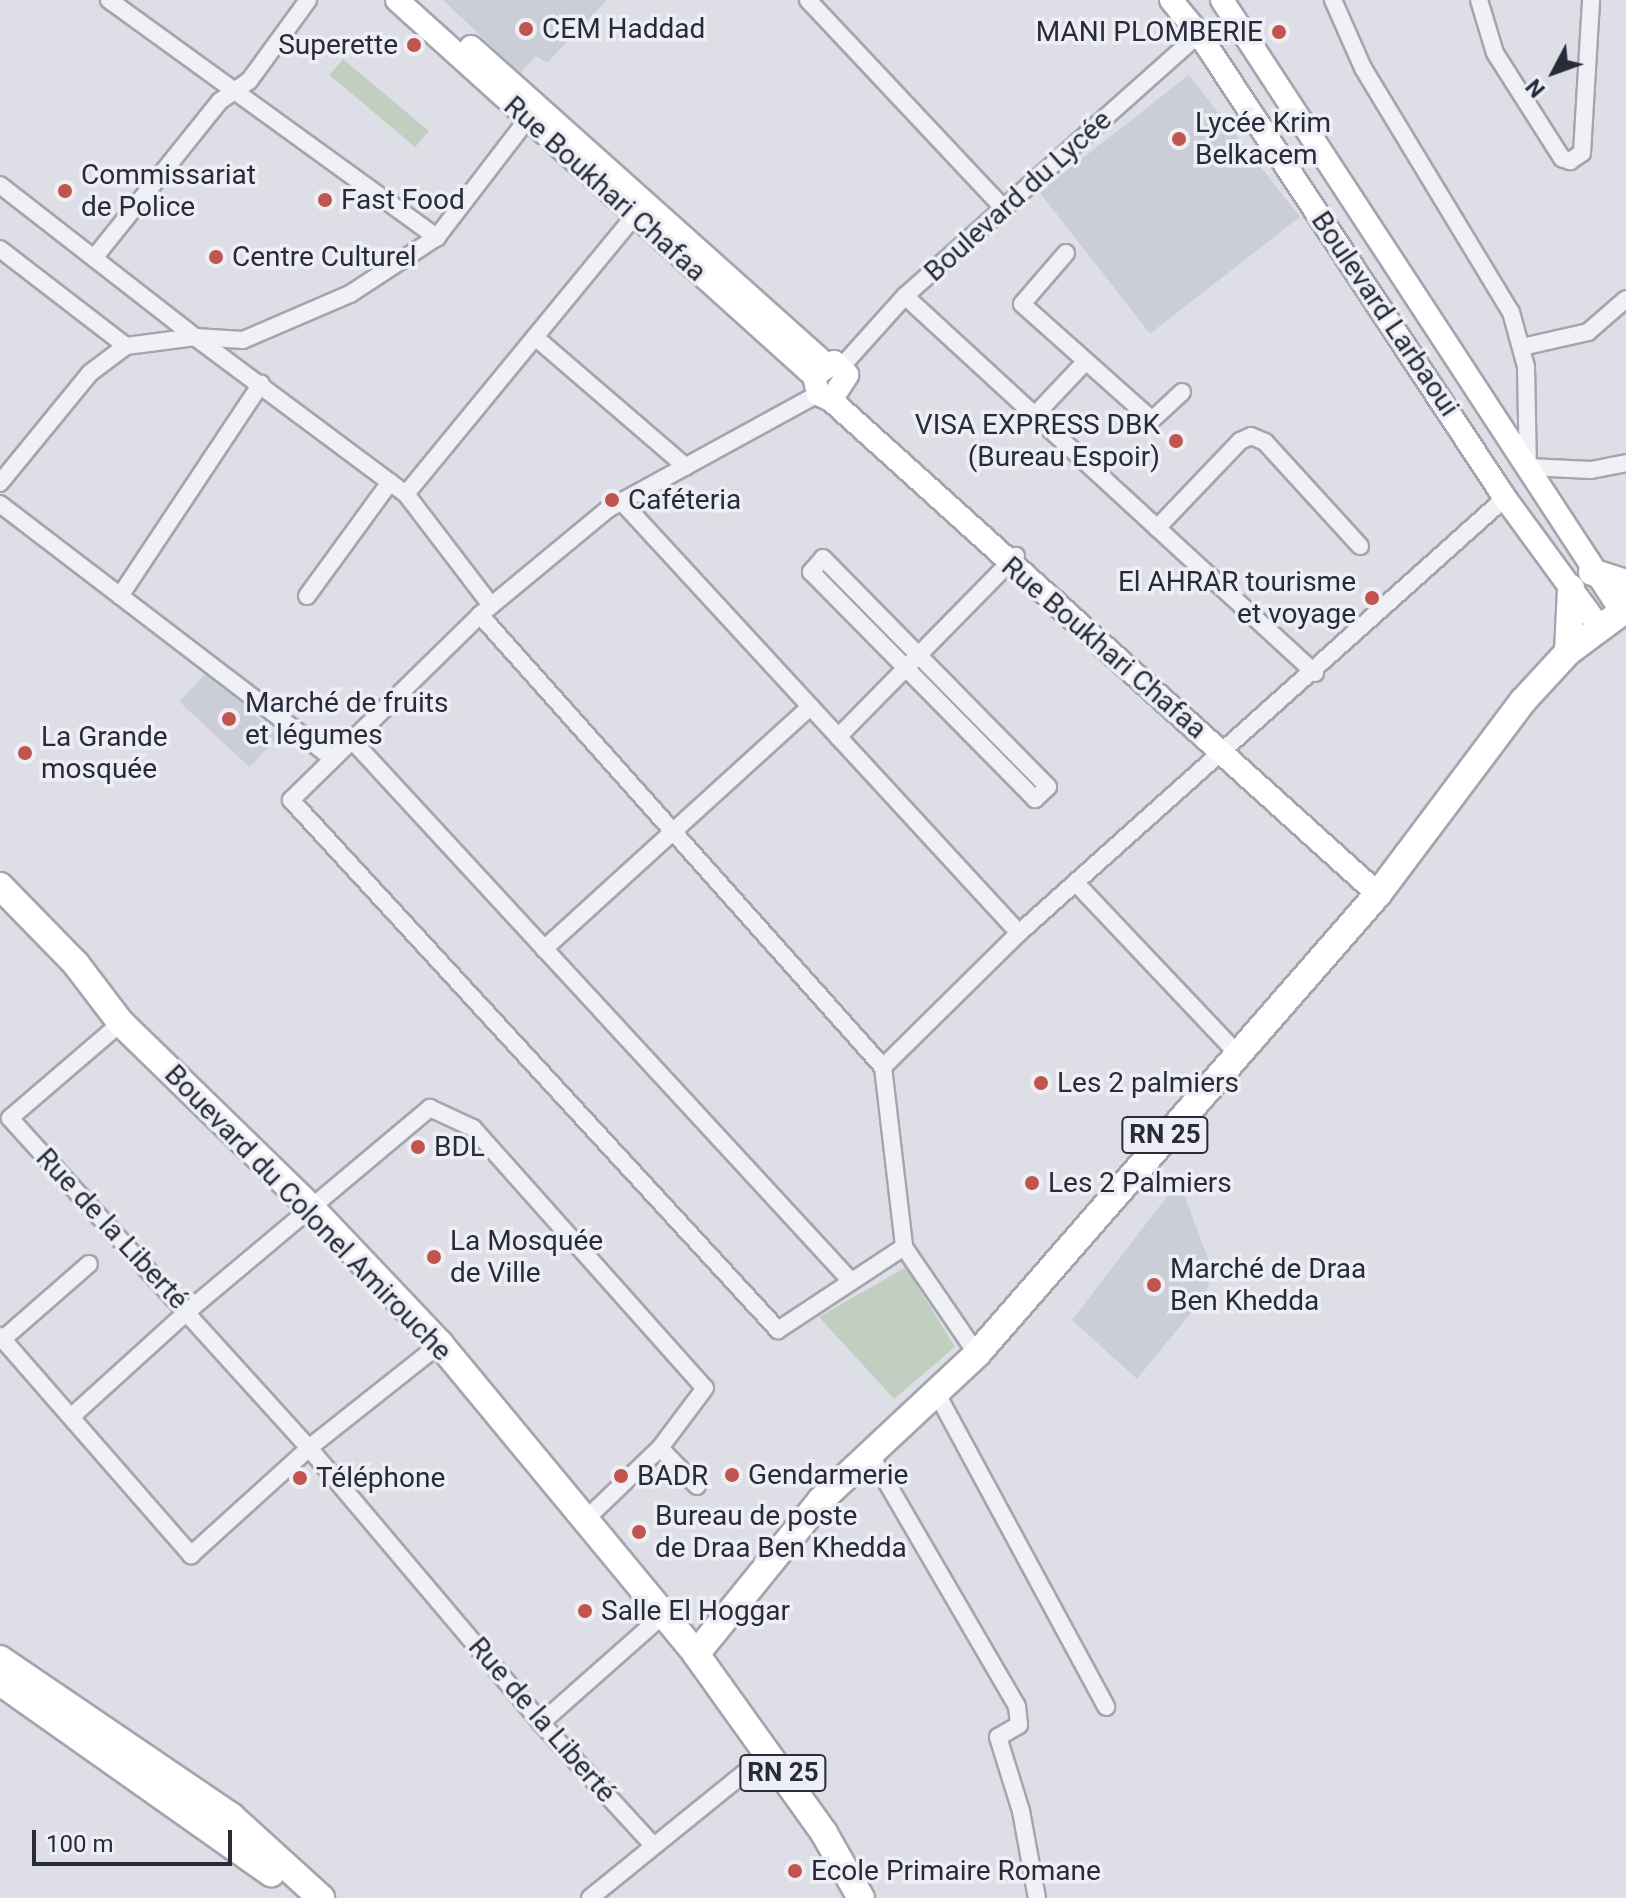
<!DOCTYPE html>
<meta charset="utf-8">
<style>
body{margin:0}
#map{position:relative;width:1626px;height:1898px;overflow:hidden;background:#dedfe6;font-family:Roboto,sans-serif}
div>[style]{position:absolute}
.built>*{inset:0;background:#ccced7;transform-origin:0 0}
.green>*{inset:0;background:#c0cfc0;transform-origin:0 0}
.roads{filter:drop-shadow(2px 0 #a4a5af) drop-shadow(-2px 0 #a4a5af) drop-shadow(0 2px #a4a5af) drop-shadow(0 -2px #a4a5af)}
.minor>*{height:16px;margin:-8px;padding:0 8px;transform-origin:8px;border-radius:8px;background:#f0f1f5}
.secondary>*{height:22px;margin:-11px;padding:0 11px;transform-origin:11px;border-radius:11px;background:#fff}
.primary>*{height:26px;margin:-13px;padding:0 13px;transform-origin:13px;border-radius:13px;background:#fff}
.trunk>*{height:26px;margin:-13px;padding:0 13px;transform-origin:13px;border-radius:13px;background:#fff}
.dots>*{width:22px;height:22px;translate:-50% -50%;box-sizing:border-box;border:4px solid #edeff4;border-radius:50%}
span{translate:-50% -50%;white-space:nowrap;text-align:center;line-height:1.15;-webkit-text-stroke:7px #edeff4;paint-order:stroke}
.shield-label span{padding:2px 6px;background:#edeff4;border:2px solid;border-radius:6px;-webkit-text-stroke-width:0}
.shield-label{font-size:26px;color:#292b3b;font-weight:700}
.poi-label{font-size:28px;color:#292b3b}
.left{translate:0 -50%;text-align:left}
.right{translate:-100% -50%;text-align:right}
.street-label{font-size:28px;color:#292b3b}
.north{position:absolute;left:1514px;top:32px;width:80px;height:80px;-webkit-text-stroke:6px #edeff4;paint-order:stroke;rotate:229deg;font-size:22px;font-weight:700;line-height:32px;text-align:center;color:#292b3b}
.north::after{content:'';display:block;margin:auto;width:28px;height:36px;background:#292b3b;clip-path:polygon(50% 0,100% 100%,50% 72%,0 100%)}
.scale{position:absolute;left:32px;top:1830px;width:200px;height:36px;box-sizing:border-box;border:4px solid #292b3b;border-top:0;padding-left:10px;font-size:24px;line-height:28px;white-space:nowrap;color:#292b3b;-webkit-text-stroke:6px #edeff4;paint-order:stroke}
</style>
<div id="map">
<div class="built">
<i style="clip-path:polygon(443px 0,607px 0,547px 63px,536px 56px,520px 73px)"></i>
<i style="left:1189px;top:75px;width:180px;height:190px;rotate:52deg"></i>
<i style="left:208px;top:671px;width:96px;height:42px;rotate:43deg"></i>
<i style="clip-path:polygon(1179px 1181px,1213px 1272px,1204px 1297px,1137px 1379px,1072px 1320px)"></i>
</div>
<div class="green">
<i style="left:343px;top:59px;width:112px;height:21px;rotate:40deg"></i>
<i style="clip-path:polygon(906px 1267px,955px 1347px,894px 1399px,819px 1317px)"></i>
</div>
<div class="roads">
<div class="minor">
<i style="left:109px;top:0;width:405px;rotate:35.9deg"></i>
<i style="left:808px;top:0;width:288px;rotate:46.8deg"></i>
<i style="left:1333px;top:0;width:74px;rotate:66.2deg"></i>
<i style="left:1363px;top:68px;width:285px;rotate:58.8deg"></i>
<i style="left:1511px;top:312px;width:57px;rotate:74.7deg"></i>
<i style="left:1526px;top:367px;width:100px;rotate:88.9deg"></i>
<i style="left:1528px;top:467px;width:63px;rotate:2.7deg"></i>
<i style="left:1591px;top:470px;width:36px;rotate:-11deg"></i>
<i style="left:1479px;top:0;width:55px;rotate:73.2deg"></i>
<i style="left:1495px;top:53px;width:125px;rotate:57.5deg"></i>
<i style="left:1562px;top:158px;width:9px;rotate:21deg"></i>
<i style="left:1570px;top:161px;width:14px;rotate:-34deg"></i>
<i style="left:1582px;top:153px;width:153px;rotate:-86.6deg"></i>
<i style="left:0;top:185px;width:247px;rotate:37.9deg"></i>
<i style="left:195px;top:337px;width:48px;rotate:3.6deg"></i>
<i style="left:243px;top:340px;width:116px;rotate:-23.3deg"></i>
<i style="left:350px;top:294px;width:104px;rotate:-33.2deg"></i>
<i style="left:437px;top:237px;width:158px;rotate:-52.5deg"></i>
<i style="left:0;top:249px;width:159px;rotate:37.6deg"></i>
<i style="left:1066px;top:253px;width:67px;rotate:130.8deg"></i>
<i style="left:1022px;top:304px;width:174px;rotate:41.7deg"></i>
<i style="left:1152px;top:420px;width:41px;rotate:-43deg"></i>
<i style="left:94px;top:258px;width:201px;rotate:-51.3deg"></i>
<i style="left:220px;top:101px;width:35px;rotate:-35deg"></i>
<i style="left:249px;top:81px;width:100px;rotate:-53.9deg"></i>
<i style="left:905px;top:296px;width:557px;rotate:42.6deg"></i>
<i style="left:535px;top:337px;width:199px;rotate:40.7deg"></i>
<i style="left:1522px;top:347px;width:68px;rotate:-12.8deg"></i>
<i style="left:1588px;top:332px;width:50px;rotate:-41deg"></i>
<i style="left:843px;top:365px;width:93px;rotate:-48.1deg"></i>
<i style="left:905px;top:296px;width:394px;rotate:-41.7deg"></i>
<i style="left:818px;top:394px;width:239px;rotate:151.3deg"></i>
<i style="left:608px;top:509px;width:166px;rotate:140.4deg"></i>
<i style="left:480px;top:615px;width:264px;rotate:135.6deg"></i>
<i style="left:291px;top:800px;width:720px;rotate:47.42deg"></i>
<i style="left:778px;top:1330px;width:151px;rotate:-33.4deg"></i>
<i style="left:1035px;top:415px;width:74px;rotate:-46.6deg"></i>
<i style="left:0;top:483px;width:142px;rotate:-50.7deg"></i>
<i style="left:90px;top:373px;width:45px;rotate:-36.9deg"></i>
<i style="left:126px;top:346px;width:70px;rotate:-7.4deg"></i>
<i style="left:195px;top:337px;width:263px;rotate:36.7deg"></i>
<i style="left:406px;top:494px;width:140px;rotate:52.6deg"></i>
<i style="left:406px;top:494px;width:360px;rotate:-50.6deg"></i>
<i style="left:0;top:504px;width:417px;rotate:37.4deg"></i>
<i style="left:1157px;top:528px;width:120px;rotate:-46.3deg"></i>
<i style="left:1240px;top:441px;width:12px;rotate:-24deg"></i>
<i style="left:1251px;top:436px;width:15px;rotate:23deg"></i>
<i style="left:1265px;top:442px;width:141px;rotate:47.6deg"></i>
<i style="left:823px;top:558px;width:321px;rotate:45.5deg"></i>
<i style="left:1048px;top:787px;width:18px;rotate:137deg"></i>
<i style="left:1035px;top:799px;width:319px;rotate:-134.6deg"></i>
<i style="left:811px;top:572px;width:18px;rotate:-49deg"></i>
<i style="left:120px;top:596px;width:255px;rotate:-56.4deg"></i>
<i style="left:307px;top:596px;width:141px;rotate:-53.9deg"></i>
<i style="left:480px;top:615px;width:606px;rotate:48.28deg"></i>
<i style="left:883px;top:1067px;width:191px;rotate:-44.6deg"></i>
<i style="left:1019px;top:933px;width:586px;rotate:-132.65deg"></i>
<i style="left:838px;top:737px;width:254px;rotate:-45.5deg"></i>
<i style="left:351px;top:739px;width:737px;rotate:47.31deg"></i>
<i style="left:1076px;top:883px;width:234px;rotate:46.6deg"></i>
<i style="left:1019px;top:933px;width:652px;rotate:-41.83deg"></i>
<i style="left:544px;top:949px;width:360px;rotate:-42.3deg"></i>
<i style="left:883px;top:1067px;width:181px;rotate:83.3deg"></i>
<i style="left:904px;top:1247px;width:130px;rotate:55.7deg"></i>
<i style="left:0;top:1336px;width:291px;rotate:48.9deg"></i>
<i style="left:191px;top:1555px;width:159px;rotate:-42.2deg"></i>
<i style="left:309px;top:1448px;width:445px;rotate:-132.2deg"></i>
<i style="left:10px;top:1118px;width:146px;rotate:-40.6deg"></i>
<i style="left:3px;top:1339px;width:114px;rotate:-41.1deg"></i>
<i style="left:440px;top:1344px;width:167px;rotate:141.6deg"></i>
<i style="left:309px;top:1448px;width:360px;rotate:49.8deg"></i>
<i style="left:541px;top:1723px;width:164px;rotate:47.5deg"></i>
<i style="left:936px;top:1392px;width:358px;rotate:61.6deg"></i>
<i style="left:71px;top:1417px;width:158px;rotate:-42.2deg"></i>
<i style="left:188px;top:1311px;width:316px;rotate:-40deg"></i>
<i style="left:430px;top:1108px;width:47px;rotate:24.9deg"></i>
<i style="left:473px;top:1128px;width:348px;rotate:48.3deg"></i>
<i style="left:705px;top:1388px;width:75px;rotate:126.9deg"></i>
<i style="left:869px;top:1452px;width:294px;rotate:59.8deg"></i>
<i style="left:1017px;top:1706px;width:19px;rotate:84deg"></i>
<i style="left:1019px;top:1725px;width:24px;rotate:150deg"></i>
<i style="left:998px;top:1737px;width:77px;rotate:72.7deg"></i>
<i style="left:1021px;top:1811px;width:88px;rotate:79.6deg"></i>
<i style="left:583px;top:1522px;width:107px;rotate:-43.9deg"></i>
<i style="left:660px;top:1448px;width:53px;rotate:45.8deg"></i>
<i style="left:541px;top:1723px;width:163px;rotate:-41.5deg"></i>
<i style="left:590px;top:1898px;width:230px;rotate:-39deg"></i>
</div>
<div class="secondary">
<i style="left:397px;top:0;width:561px;rotate:42.04deg"></i>
<i style="left:1171px;top:0;width:44px;rotate:50.5deg"></i>
<i style="left:1199px;top:34px;width:556px;rotate:56.6deg"></i>
<i style="left:1505px;top:498px;width:161px;rotate:53.8deg"></i>
<i style="left:1222px;top:0;width:731px;rotate:56.83deg"></i>
<i style="left:471px;top:47px;width:475px;rotate:41.8deg"></i>
<i style="left:831px;top:400px;width:30px;rotate:-57deg"></i>
<i style="left:847px;top:375px;width:18px;rotate:-135deg"></i>
<i style="left:834px;top:362px;width:24px;rotate:145deg"></i>
<i style="left:814px;top:376px;width:18px;rotate:77deg"></i>
<i style="left:818px;top:394px;width:14px;rotate:25deg"></i>
<i style="left:831px;top:400px;width:737px;rotate:42.09deg"></i>
</div>
<div class="primary">
<i style="left:1592px;top:572px;width:36px;rotate:18deg"></i>
<i style="left:1568px;top:652px;width:64px;rotate:-87.3deg"></i>
<i style="left:0;top:886px;width:109px;rotate:45.7deg"></i>
<i style="left:76px;top:964px;width:74px;rotate:52.7deg"></i>
<i style="left:121px;top:1023px;width:268px;rotate:44.2deg"></i>
<i style="left:313px;top:1210px;width:185px;rotate:46.5deg"></i>
<i style="left:440px;top:1344px;width:402px;rotate:50.4deg"></i>
<i style="left:696px;top:1654px;width:220px;rotate:54.4deg"></i>
<i style="left:824px;top:1833px;width:75px;rotate:60.4deg"></i>
<i style="left:696px;top:1654px;width:198px;rotate:-50.9deg"></i>
<i style="left:821px;top:1500px;width:214px;rotate:-43.1deg"></i>
<i style="left:977px;top:1354px;width:610px;rotate:-48.92deg"></i>
<i style="left:1378px;top:894px;width:241px;rotate:-53.1deg"></i>
<i style="left:1523px;top:701px;width:67px;rotate:-47.4deg"></i>
<i style="left:1568px;top:652px;width:72px;rotate:-36.6deg"></i>
</div>
<div class="trunk">
<i style="left:0;top:1659px;width:279px;rotate:34.2deg"></i>
<i style="left:231px;top:1816px;width:122px;rotate:42.3deg"></i>
<i style="left:0;top:1682px;width:332px;rotate:35.2deg"></i>
</div>
</div>
<div class="dots">
<i style="left:526px;top:29px;background:#c0554e"></i>
<i style="left:1279px;top:32px;background:#c0554e"></i>
<i style="left:414px;top:45px;background:#c0554e"></i>
<i style="left:1179px;top:139px;background:#c0554e"></i>
<i style="left:65px;top:191px;background:#c0554e"></i>
<i style="left:325px;top:200px;background:#c0554e"></i>
<i style="left:216px;top:257px;background:#c0554e"></i>
<i style="left:1176px;top:441px;background:#c0554e"></i>
<i style="left:612px;top:500px;background:#c0554e"></i>
<i style="left:1372px;top:598px;background:#c0554e"></i>
<i style="left:229px;top:719px;background:#c0554e"></i>
<i style="left:25px;top:753px;background:#c0554e"></i>
<i style="left:1041px;top:1083px;background:#c0554e"></i>
<i style="left:418px;top:1147px;background:#c0554e"></i>
<i style="left:1032px;top:1183px;background:#c0554e"></i>
<i style="left:434px;top:1257px;background:#c0554e"></i>
<i style="left:1154px;top:1285px;background:#c0554e"></i>
<i style="left:732px;top:1475px;background:#c0554e"></i>
<i style="left:621px;top:1476px;background:#c0554e"></i>
<i style="left:300px;top:1478px;background:#c0554e"></i>
<i style="left:639px;top:1532px;background:#c0554e"></i>
<i style="left:585px;top:1611px;background:#c0554e"></i>
<i style="left:795px;top:1871px;background:#c0554e"></i>
</div>
<div class="shield-label">
<span style="left:1165px;top:1135px">RN 25</span>
<span style="left:783px;top:1773px">RN 25</span>
</div>
<div class="poi-label">
<span class="left" style="left:542px;top:29px">CEM Haddad</span>
<span class="right" style="left:1263px;top:32px">MANI PLOMBERIE</span>
<span class="right" style="left:398px;top:45px">Superette</span>
<span class="left" style="left:1195px;top:139px">Lycée Krim<br>Belkacem</span>
<span class="left" style="left:81px;top:191px">Commissariat<br>de Police</span>
<span class="left" style="left:341px;top:200px">Fast Food</span>
<span class="left" style="left:232px;top:257px">Centre Culturel</span>
<span class="right" style="left:1160px;top:441px">VISA EXPRESS DBK<br>(Bureau Espoir)</span>
<span class="left" style="left:628px;top:500px">Caféteria</span>
<span class="right" style="left:1356px;top:598px">El AHRAR tourisme<br>et voyage</span>
<span class="left" style="left:245px;top:719px">Marché de fruits<br>et légumes</span>
<span class="left" style="left:41px;top:753px">La Grande<br>mosquée</span>
<span class="left" style="left:1057px;top:1083px">Les 2 palmiers</span>
<span class="left" style="left:434px;top:1147px">BDL</span>
<span class="left" style="left:1048px;top:1183px">Les 2 Palmiers</span>
<span class="left" style="left:450px;top:1257px">La Mosquée<br>de Ville</span>
<span class="left" style="left:1170px;top:1285px">Marché de Draa<br>Ben Khedda</span>
<span class="left" style="left:748px;top:1475px">Gendarmerie</span>
<span class="left" style="left:637px;top:1476px">BADR</span>
<span class="left" style="left:316px;top:1478px">Téléphone</span>
<span class="left" style="left:655px;top:1532px">Bureau de poste<br>de Draa Ben Khedda</span>
<span class="left" style="left:601px;top:1611px">Salle El Hoggar</span>
<span class="left" style="left:811px;top:1871px">Ecole Primaire Romane</span>
</div>
<div class="street-label">
<span style="left:605px;top:189px;rotate:42deg">Rue Boukhari Chafaa</span>
<span style="left:1018px;top:196px;rotate:-42deg">Boulevard du Lycée</span>
<span style="left:1385px;top:314px;rotate:56deg">Boulevard Larbaoui</span>
<span style="left:1104px;top:648px;rotate:41deg">Rue Boukhari Chafaa</span>
<span style="left:308px;top:1213px;rotate:46deg">Bouevard du Colonel Amirouche</span>
<span style="left:112px;top:1229px;rotate:47deg">Rue de la Liberté</span>
<span style="left:542px;top:1720px;rotate:49deg">Rue de la Liberté</span>
</div>
<div class="north">N</div>
<div class="scale">100 m</div>
</div>
